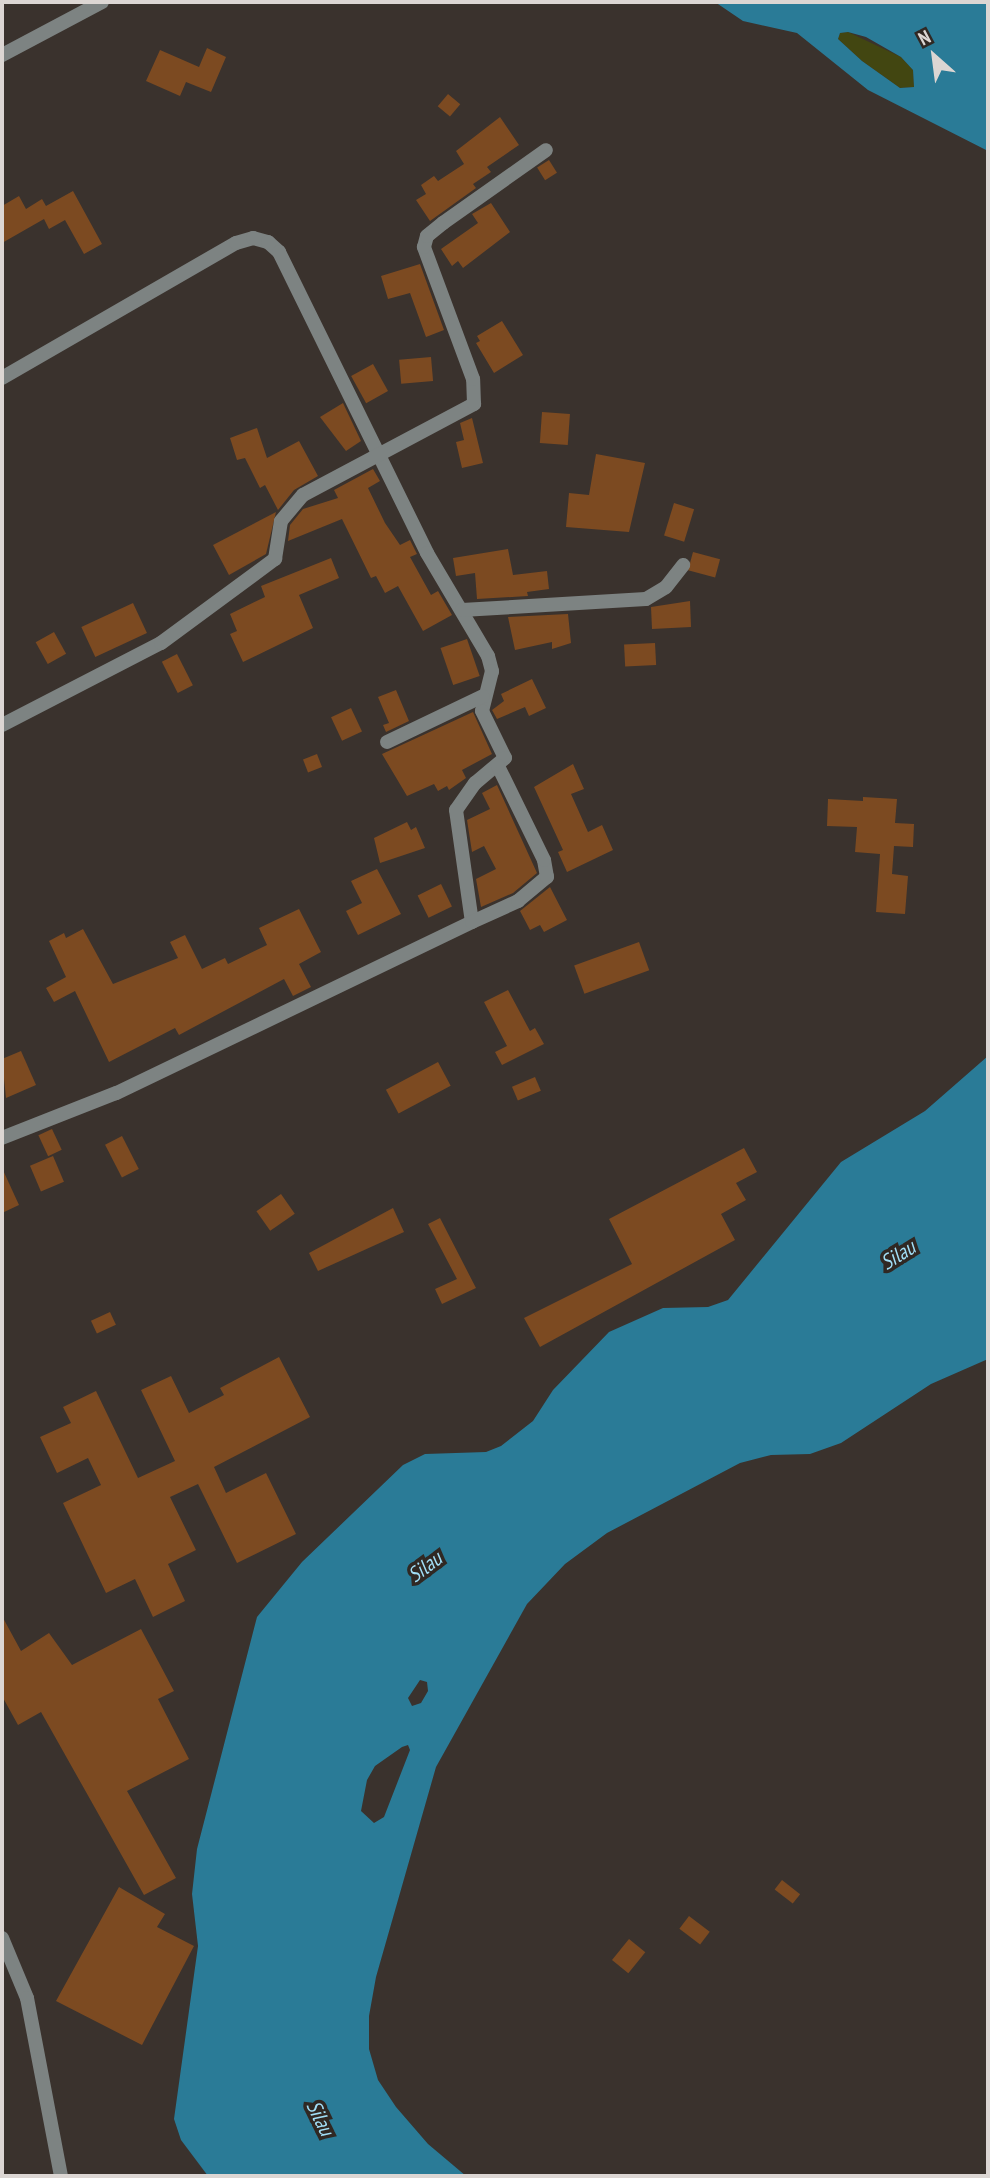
<!DOCTYPE html>
<style>
body{margin:0}
#map{position:relative;width:990px;height:2178px;overflow:hidden;background:#3a322d;font-family:"PT Sans Narrow",sans-serif}
div>[style]{position:absolute}
.green>*{inset:0;background:#424611}
.water>*{inset:0;background:#2a7b97}
.building>*{inset:0;background:#7c4a21;transform-origin:0 0}
.minor>*{height:14px;margin:-7px;padding:0 7px;transform-origin:7px;border-radius:7px;background:#7d8382}
span{translate:-50% -50%;white-space:nowrap;text-align:center;line-height:1.15;-webkit-text-stroke:7px #302823;paint-order:stroke}
.water-label{font-size:21px;color:#a1def6;font-style:italic}
.frame{position:absolute;inset:0;border:4px solid #dcd6d3;pointer-events:none}
.north{position:absolute;left:899px;top:21px;width:70px;height:70px;-webkit-text-stroke:5px #302823;paint-order:stroke;rotate:332deg;font-size:19px;font-weight:700;line-height:28px;text-align:center;color:#dcd6d3}
.north::after{content:'';display:block;margin:auto;width:24px;height:32px;background:#dcd6d3;clip-path:polygon(50% 0,100% 100%,50% 72%,0 100%)}
</style>
<div id="map">
<div class="green">
<i style="clip-path:polygon(848px 32px,901px 57px,913px 70px,914px 87px,900px 88px,862px 61px,838px 39px,840px 33px)"></i>
</div>
<div class="water">
<i style="clip-path:polygon(evenodd,715px 2px,988px 2px,988px 151px,868px 90px,797px 33px,743px 21px,715px 2px,848px 32px,866px 37px,901px 57px,913px 70px,914px 87px,900px 88px,862px 61px,838px 39px,840px 33px,848px 32px)"></i>
<i style="clip-path:polygon(evenodd,988px 1056px,988px 1359px,931px 1384px,841px 1443px,810px 1454px,771px 1455px,740px 1463px,607px 1533px,565px 1564px,527px 1604px,436px 1767px,376px 1977px,369px 2016px,369px 2049px,378px 2080px,396px 2107px,428px 2144px,466px 2176px,208px 2176px,181px 2140px,174px 2119px,198px 1946px,192px 1894px,197px 1849px,257px 1617px,302px 1562px,403px 1465px,425px 1454px,486px 1452px,501px 1446px,533px 1421px,553px 1390px,609px 1332px,663px 1308px,708px 1307px,728px 1300px,841px 1162px,925px 1111px,988px 1056px,420px 1680px,427px 1682px,428px 1691px,421px 1703px,412px 1706px,408px 1698px,420px 1680px,988px 1056px,402px 1747px,408px 1745px,410px 1750px,384px 1817px,374px 1823px,361px 1811px,367px 1780px,375px 1766px,402px 1747px)"></i>
</div>
<div class="building">
<i style="clip-path:polygon(207px 48px,226px 57px,211px 92px,186px 82px,180px 96px,146px 81px,160px 50px,199px 67px)"></i>
<i style="left:448px;top:94px;width:16px;height:16px;rotate:40deg"></i>
<i style="clip-path:polygon(500px 117px,519px 145px,487px 167px,491px 172px,473px 184px,476px 188px,430px 221px,416px 200px,426px 194px,421px 185px,434px 176px,438px 181px,464px 164px,456px 151px)"></i>
<i style="left:549px;top:160px;width:15px;height:14px;rotate:58deg"></i>
<i style="clip-path:polygon(73px 191px,102px 244px,84px 254px,65px 220px,49px 229px,44px 219px,2px 243px,2px 206px,19px 196px,26px 209px,42px 199px,46px 206px)"></i>
<i style="clip-path:polygon(491px 203px,510px 232px,463px 268px,458px 261px,452px 266px,441px 249px,478px 223px,472px 214px)"></i>
<i style="clip-path:polygon(420px 264px,444px 330px,426px 337px,410px 293px,388px 299px,381px 276px)"></i>
<i style="clip-path:polygon(502px 321px,523px 355px,494px 373px,476px 343px,480px 341px,477px 336px)"></i>
<i style="left:431px;top:357px;width:24px;height:32px;rotate:85deg"></i>
<i style="left:373px;top:364px;width:31px;height:25px;rotate:61deg"></i>
<i style="clip-path:polygon(343px 403px,361px 441px,346px 451px,320px 417px)"></i>
<i style="left:542px;top:412px;width:28px;height:31px;rotate:4deg"></i>
<i style="clip-path:polygon(472px 418px,483px 463px,462px 468px,456px 442px,464px 440px,460px 423px)"></i>
<i style="clip-path:polygon(257px 428px,267px 458px,299px 441px,318px 476px,294px 490px,278px 510px,265px 485px,260px 488px,245px 458px,237px 460px,230px 438px)"></i>
<i style="clip-path:polygon(596px 454px,645px 463px,629px 532px,566px 527px,569px 493px,589px 495px)"></i>
<i style="clip-path:polygon(373px 469px,380px 481px,368px 488px,385px 523px,400px 545px,410px 540px,417px 554px,410px 557px,431px 595px,438px 591px,452px 615px,423px 631px,398px 586px,385px 593px,376px 576px,371px 578px,342px 519px,288px 541px,290px 525px,303px 509px,338px 498px,334px 490px)"></i>
<i style="left:674px;top:503px;width:21px;height:34px;rotate:17deg"></i>
<i style="clip-path:polygon(276px 512px,266px 554px,229px 575px,213px 545px)"></i>
<i style="clip-path:polygon(508px 549px,513px 575px,547px 571px,549px 589px,527px 592px,528px 596px,477px 599px,475px 573px,456px 576px,453px 558px)"></i>
<i style="left:693px;top:552px;width:28px;height:19px;rotate:15deg"></i>
<i style="clip-path:polygon(331px 558px,339px 578px,299px 595px,313px 628px,243px 662px,230px 634px,237px 631px,230px 614px,265px 597px,261px 586px)"></i>
<i style="clip-path:polygon(690px 601px,691px 627px,652px 629px,651px 607px)"></i>
<i style="left:133px;top:603px;width:33px;height:57px;rotate:65deg"></i>
<i style="clip-path:polygon(568px 614px,571px 643px,552px 649px,552px 642px,515px 650px,508px 617px)"></i>
<i style="left:54px;top:632px;width:25px;height:21px;rotate:61deg"></i>
<i style="left:467px;top:639px;width:39px;height:28px;rotate:71deg"></i>
<i style="left:655px;top:643px;width:22px;height:31px;rotate:87deg"></i>
<i style="left:177px;top:654px;width:35px;height:17px;rotate:63deg"></i>
<i style="clip-path:polygon(532px 679px,546px 708px,529px 716px,525px 707px,497px 719px,492px 710px,504px 701px,501px 694px)"></i>
<i style="clip-path:polygon(396px 690px,409px 721px,386px 732px,383px 725px,389px 723px,378px 697px)"></i>
<i style="left:351px;top:708px;width:26px;height:22px;rotate:65deg"></i>
<i style="clip-path:polygon(473px 712px,492px 754px,462px 770px,466px 778px,449px 790px,447px 786px,438px 791px,434px 784px,407px 796px,382px 754px)"></i>
<i style="left:317px;top:754px;width:14px;height:15px;rotate:69deg"></i>
<i style="clip-path:polygon(573px 764px,584px 789px,571px 794px,588px 832px,602px 825px,613px 850px,567px 872px,558px 852px,563px 850px,534px 787px)"></i>
<i style="clip-path:polygon(497px 785px,537px 873px,513px 893px,481px 907px,476px 879px,496px 869px,484px 846px,472px 852px,467px 820px,490px 809px,482px 793px)"></i>
<i style="clip-path:polygon(863px 797px,897px 799px,895px 823px,914px 824px,913px 847px,894px 846px,892px 874px,908px 876px,905px 914px,876px 912px,880px 854px,855px 852px,857px 827px,827px 826px,828px 799px,863px 801px)"></i>
<i style="clip-path:polygon(407px 822px,411px 830px,416px 827px,425px 848px,380px 863px,374px 838px)"></i>
<i style="clip-path:polygon(377px 869px,401px 914px,358px 935px,346px 911px,362px 903px,351px 881px)"></i>
<i style="left:441px;top:884px;width:25px;height:26px;rotate:64deg"></i>
<i style="clip-path:polygon(550px 887px,567px 920px,544px 932px,540px 925px,530px 930px,520px 911px)"></i>
<i style="clip-path:polygon(299px 909px,321px 952px,299px 964px,311px 987px,293px 996px,284px 979px,179px 1035px,175px 1028px,109px 1062px,75px 991px,54px 1002px,46px 988px,66px 977px,49px 941px,64px 933px,66px 938px,83px 929px,113px 984px,178px 958px,170px 942px,185px 935px,202px 969px,225px 958px,228px 964px,267px 945px,259px 928px)"></i>
<i style="left:639px;top:942px;width:30px;height:69px;rotate:70deg"></i>
<i style="clip-path:polygon(508px 990px,530px 1031px,535px 1028px,544px 1044px,502px 1065px,495px 1052px,507px 1046px,484px 1002px)"></i>
<i style="clip-path:polygon(21px 1051px,36px 1085px,6px 1098px,2px 1059px)"></i>
<i style="left:438px;top:1062px;width:27px;height:59px;rotate:62deg"></i>
<i style="left:535px;top:1077px;width:15px;height:25px;rotate:67deg"></i>
<i style="left:52px;top:1129px;width:23px;height:15px;rotate:65deg"></i>
<i style="left:122px;top:1136px;width:37px;height:19px;rotate:63deg"></i>
<i style="clip-path:polygon(744px 1148px,757px 1172px,736px 1183px,746px 1200px,721px 1214px,735px 1240px,540px 1347px,524px 1318px,632px 1264px,609px 1219px)"></i>
<i style="left:53px;top:1156px;width:28px;height:25px;rotate:67deg"></i>
<i style="clip-path:polygon(2px 1168px,19px 1205px,2px 1213px)"></i>
<i style="left:281px;top:1194px;width:24px;height:30px;rotate:55deg"></i>
<i style="clip-path:polygon(393px 1208px,404px 1232px,318px 1271px,309px 1253px)"></i>
<i style="clip-path:polygon(440px 1218px,476px 1288px,442px 1304px,435px 1289px,457px 1279px,428px 1224px)"></i>
<i style="left:110px;top:1312px;width:14px;height:21px;rotate:65deg"></i>
<i style="clip-path:polygon(279px 1357px,310px 1417px,214px 1467px,226px 1493px,266px 1473px,296px 1534px,237px 1563px,198px 1484px,170px 1497px,196px 1550px,168px 1564px,185px 1601px,153px 1617px,135px 1579px,106px 1593px,63px 1503px,101px 1485px,88px 1458px,57px 1473px,40px 1437px,71px 1423px,63px 1407px,96px 1391px,138px 1478px,175px 1461px,141px 1390px,171px 1376px,189px 1413px,224px 1395px,220px 1388px)"></i>
<i style="clip-path:polygon(2px 1616px,21px 1651px,49px 1633px,72px 1665px,141px 1629px,174px 1691px,158px 1699px,189px 1759px,127px 1791px,176px 1878px,144px 1895px,41px 1712px,18px 1725px,2px 1696px)"></i>
<i style="left:782px;top:1880px;width:23px;height:12px;rotate:38deg"></i>
<i style="clip-path:polygon(119px 1887px,165px 1914px,157px 1927px,194px 1946px,142px 2045px,56px 2001px)"></i>
<i style="left:689px;top:1916px;width:26px;height:16px;rotate:37deg"></i>
<i style="left:629px;top:1939px;width:21px;height:27px;rotate:39deg"></i>
</div>
<div class="minor">
<i style="left:2px;top:55px;width:113px;rotate:-27.9deg"></i>
<i style="left:2px;top:378px;width:270px;rotate:-30deg"></i>
<i style="left:236px;top:243px;width:18px;rotate:-16deg"></i>
<i style="left:253px;top:238px;width:16px;rotate:15deg"></i>
<i style="left:268px;top:242px;width:15px;rotate:42deg"></i>
<i style="left:279px;top:252px;width:335px;rotate:63.8deg"></i>
<i style="left:427px;top:553px;width:120px;rotate:59.4deg"></i>
<i style="left:488px;top:656px;width:16px;rotate:75deg"></i>
<i style="left:492px;top:671px;width:41px;rotate:104deg"></i>
<i style="left:482px;top:711px;width:52px;rotate:63.9deg"></i>
<i style="left:505px;top:758px;width:39px;rotate:140deg"></i>
<i style="left:475px;top:783px;width:33px;rotate:125deg"></i>
<i style="left:456px;top:810px;width:113px;rotate:81.9deg"></i>
<i style="left:472px;top:922px;width:395px;rotate:154.3deg"></i>
<i style="left:116px;top:1093px;width:123px;rotate:158.5deg"></i>
<i style="left:462px;top:610px;width:184px;rotate:-3.4deg"></i>
<i style="left:646px;top:599px;width:23px;rotate:-31deg"></i>
<i style="left:666px;top:587px;width:28px;rotate:-52deg"></i>
<i style="left:2px;top:725px;width:179px;rotate:-27.3deg"></i>
<i style="left:161px;top:643px;width:142px;rotate:-36.4deg"></i>
<i style="left:275px;top:559px;width:38px;rotate:-81deg"></i>
<i style="left:281px;top:521px;width:34px;rotate:-50deg"></i>
<i style="left:303px;top:495px;width:194px;rotate:-28deg"></i>
<i style="left:474px;top:404px;width:25px;rotate:-92deg"></i>
<i style="left:473px;top:379px;width:141px;rotate:-110.4deg"></i>
<i style="left:424px;top:247px;width:11px;rotate:-75deg"></i>
<i style="left:427px;top:236px;width:21px;rotate:-39deg"></i>
<i style="left:443px;top:223px;width:126px;rotate:-35.3deg"></i>
<i style="left:387px;top:742px;width:106px;rotate:-25.6deg"></i>
<i style="left:472px;top:922px;width:51px;rotate:-24.5deg"></i>
<i style="left:518px;top:901px;width:38px;rotate:-40deg"></i>
<i style="left:547px;top:877px;width:17px;rotate:-100deg"></i>
<i style="left:544px;top:860px;width:105px;rotate:-116.1deg"></i>
<i style="left:2px;top:1938px;width:65px;rotate:67.4deg"></i>
<i style="left:27px;top:1998px;width:181px;rotate:79.2deg"></i>
</div>
<div class="water-label">
<span style="left:898px;top:1255px;rotate:-32deg">Silau</span>
<span style="left:425px;top:1567px;rotate:-37deg">Silau</span>
<span style="left:320px;top:2118px;rotate:64deg">Silau</span>
</div>
<div class="frame"></div>
<div class="north">N</div>
</div>
